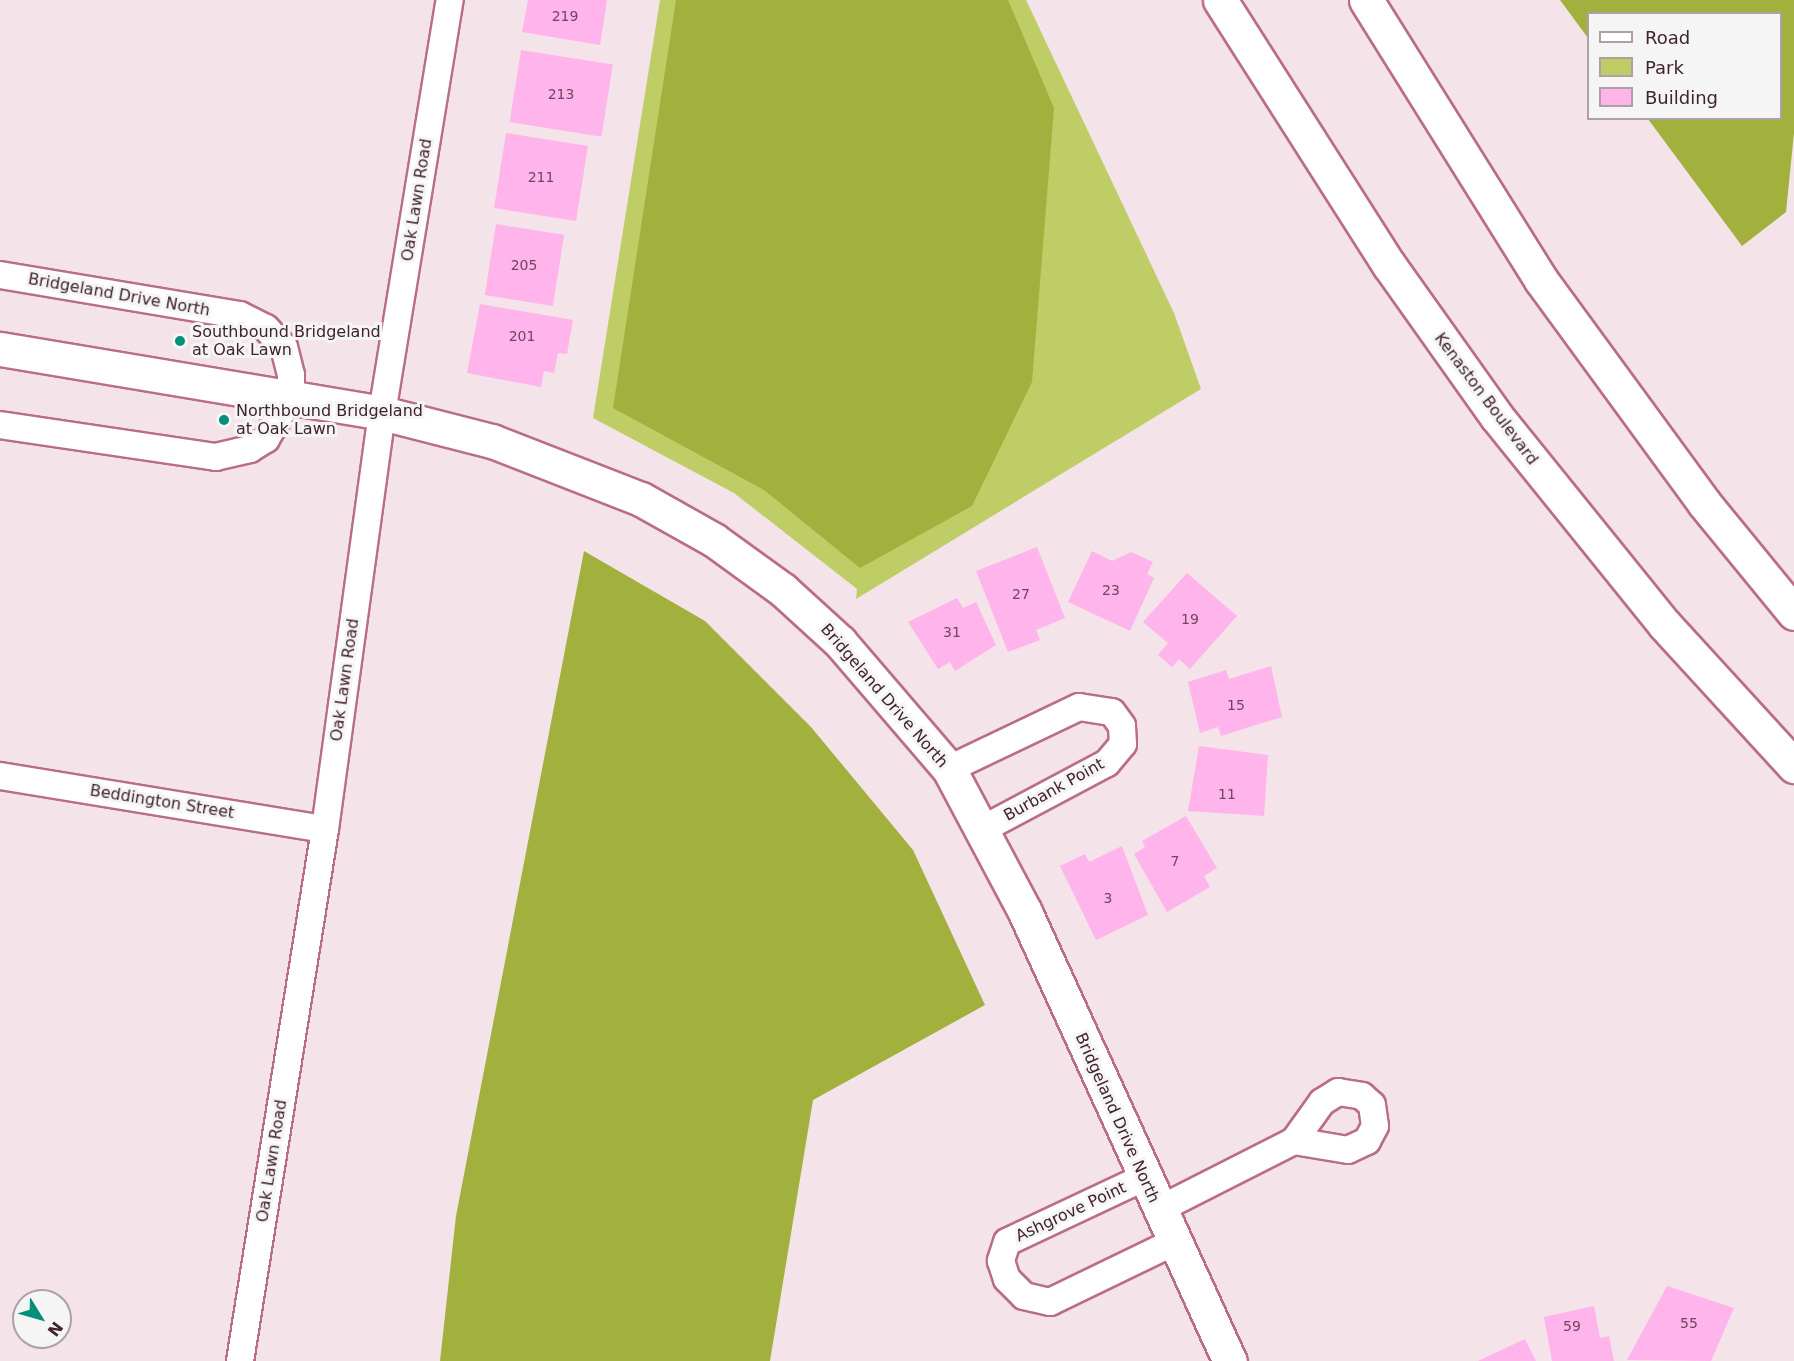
<!DOCTYPE html>
<style>
body{margin:0}
#map{position:relative;width:1794px;height:1361px;overflow:hidden;background:#f4e3e8;font-family:"DejaVu Sans",sans-serif}
div>[style]{position:absolute}
.green>*{inset:0;background:#becd66}
.forest>*{inset:0;background:#a2b13e}
.building>*{inset:0;background:#ffb4ec;transform-origin:0 0}
.roads{filter:drop-shadow(2px 0 #ba6d8b) drop-shadow(-2px 0 #ba6d8b) drop-shadow(0 2px #ba6d8b) drop-shadow(0 -2px #ba6d8b)}
.street>*{height:26px;margin:-13px;padding:0 13px;transform-origin:13px;border-radius:13px;background:#fff}
.secondary>*{height:33px;margin:-16.5px;padding:0 16.5px;transform-origin:16.5px;border-radius:16.5px;background:#fff}
.primary>*{height:33px;margin:-16.5px;padding:0 16.5px;transform-origin:16.5px;border-radius:16.5px;background:#fff}
.dots>*{width:16px;height:16px;translate:-50% -50%;box-sizing:border-box;border:3px solid #f5f5f5;border-radius:50%}
span{translate:-50% -50%;white-space:nowrap;text-align:center;line-height:1.15;-webkit-text-stroke:6px #f5f5f5;paint-order:stroke}
.number-label{font-size:14px;color:#70465e}
.number-label span{-webkit-text-stroke-width:0}
.street-label{font-size:16px;color:#41222e}
.poi-label{font-size:16px;color:#41222e}
.left{translate:0 -50%;text-align:left}
.legend{position:absolute;left:1587px;top:12px;width:195px;height:108px;box-sizing:border-box;background:#f5f5f5;border:2px solid #ada1a5;margin:0;padding:8px 10px;list-style:none;font-size:18px;color:#41222e}
.legend li{display:flex;align-items:center;gap:12px;height:30px}
.legend b{width:30px;border:2px solid #ada1a5}
.north{position:absolute;left:12px;top:1289px;width:60px;height:60px;box-sizing:border-box;background:#f5f5f5;border:2px solid #ada1a5;border-radius:50%;rotate:127deg;font-size:16px;font-weight:700;line-height:24px;text-align:center;color:#41222e}
.north::after{content:'';display:block;margin:auto;width:21px;height:27px;background:#038f78;clip-path:polygon(50% 0,100% 100%,50% 72%,0 100%)}
</style>
<div id="map">
<div class="green">
<i style="clip-path:polygon(660px 0,1026px 0,1174px 313px,1201px 389px,856px 599px,857px 589px,734px 493px,593px 418px)"></i>
</div>
<div class="forest">
<i style="clip-path:polygon(676px 0,1008px 0,1054px 108px,1032px 382px,972px 506px,860px 568px,764px 490px,613px 408px)"></i>
<i style="clip-path:polygon(1560px 0,1794px 0,1794px 133px,1786px 212px,1742px 246px,1648px 119px,1780px 118px,1780px 14px,1588px 14px,1588px 38px)"></i>
<i style="clip-path:polygon(584px 551px,705px 621px,811px 727px,913px 850px,985px 1005px,813px 1100px,770px 1361px,440px 1361px,456px 1216px)"></i>
</div>
<div class="building">
<i style="clip-path:polygon(528px 0,607px 0,600px 45px,522px 32px)"></i>
<i style="left:521px;top:50px;width:93px;height:73px;rotate:9deg"></i>
<i style="left:506px;top:133px;width:83px;height:76px;rotate:9deg"></i>
<i style="left:496px;top:224px;width:69px;height:72px;rotate:9deg"></i>
<i style="clip-path:polygon(480px 304px,573px 320px,567px 354px,558px 353px,554px 373px,544px 371px,541px 387px,467px 373px)"></i>
<i style="clip-path:polygon(1037px 547px,1065px 618px,1036px 630px,1040px 640px,1008px 652px,976px 571px)"></i>
<i style="clip-path:polygon(1092px 551px,1112px 561px,1131px 552px,1153px 562px,1147px 574px,1154px 578px,1130px 631px,1068px 602px)"></i>
<i style="clip-path:polygon(1187px 573px,1237px 616px,1190px 669px,1179px 659px,1172px 667px,1158px 655px,1168px 643px,1143px 622px)"></i>
<i style="clip-path:polygon(957px 598px,963px 608px,976px 602px,996px 645px,955px 671px,950px 662px,938px 669px,908px 622px)"></i>
<i style="clip-path:polygon(1271px 666px,1282px 717px,1221px 736px,1218px 727px,1200px 733px,1188px 682px,1226px 670px,1229px 679px)"></i>
<i style="clip-path:polygon(1199px 746px,1268px 755px,1264px 816px,1188px 811px)"></i>
<i style="clip-path:polygon(1186px 816px,1217px 868px,1204px 876px,1210px 887px,1167px 912px,1134px 854px,1145px 847px,1142px 841px)"></i>
<i style="clip-path:polygon(1122px 846px,1148px 915px,1096px 940px,1060px 866px,1085px 854px,1089px 862px)"></i>
<i style="clip-path:polygon(1667px 1286px,1734px 1308px,1711px 1361px,1627px 1360px)"></i>
<i style="clip-path:polygon(1594px 1306px,1600px 1338px,1609px 1336px,1614px 1361px,1552px 1361px,1544px 1317px)"></i>
<i style="clip-path:polygon(1525px 1339px,1536px 1361px,1478px 1361px)"></i>
</div>
<div class="roads">
<div class="street">
<i style="left:0;top:275px;width:243px;rotate:9.5deg"></i>
<i style="left:240px;top:315px;width:29px;rotate:27deg"></i>
<i style="left:266px;top:328px;width:26px;rotate:47deg"></i>
<i style="left:284px;top:347px;width:29px;rotate:76deg"></i>
<i style="left:291px;top:375px;width:21px;rotate:90deg"></i>
<i style="left:291px;top:396px;width:50px;rotate:120.2deg"></i>
<i style="left:266px;top:439px;width:19px;rotate:148deg"></i>
<i style="left:250px;top:449px;width:35px;rotate:167deg"></i>
<i style="left:216px;top:457px;width:218px;rotate:-171.6deg"></i>
<i style="left:949px;top:769px;width:144px;rotate:-25.5deg"></i>
<i style="left:1079px;top:707px;width:33px;rotate:9deg"></i>
<i style="left:1112px;top:712px;width:17px;rotate:54deg"></i>
<i style="left:1122px;top:726px;width:18px;rotate:87deg"></i>
<i style="left:1123px;top:744px;width:25px;rotate:130deg"></i>
<i style="left:1107px;top:763px;width:140px;rotate:152deg"></i>
<i style="left:0;top:776px;width:329px;rotate:9.3deg"></i>
<i style="left:1143px;top:1178px;width:150px;rotate:154.8deg"></i>
<i style="left:1007px;top:1242px;width:20px;rotate:108deg"></i>
<i style="left:1001px;top:1261px;width:19px;rotate:72deg"></i>
<i style="left:1007px;top:1279px;width:24px;rotate:45deg"></i>
<i style="left:1024px;top:1296px;width:27px;rotate:13deg"></i>
<i style="left:1050px;top:1302px;width:136px;rotate:-25.8deg"></i>
<i style="left:1158px;top:1210px;width:153px;rotate:-26.9deg"></i>
<i style="left:1294px;top:1141px;width:48px;rotate:-54.3deg"></i>
<i style="left:1322px;top:1102px;width:19px;rotate:-32deg"></i>
<i style="left:1338px;top:1092px;width:24px;rotate:9deg"></i>
<i style="left:1362px;top:1096px;width:13px;rotate:42deg"></i>
<i style="left:1372px;top:1105px;width:21px;rotate:82deg"></i>
<i style="left:1375px;top:1126px;width:17px;rotate:118deg"></i>
<i style="left:1367px;top:1141px;width:21px;rotate:155deg"></i>
<i style="left:1348px;top:1150px;width:55px;rotate:-170.5deg"></i>
<i style="left:240px;top:1361px;width:539px;rotate:-80.92deg"></i>
<i style="left:325px;top:829px;width:420px;rotate:-82.2deg"></i>
<i style="left:382px;top:413px;width:419px;rotate:-80.7deg"></i>
</div>
<div class="secondary">
<i style="left:0;top:349px;width:387px;rotate:9.5deg"></i>
<i style="left:382px;top:413px;width:114px;rotate:14.3deg"></i>
<i style="left:492px;top:441px;width:160px;rotate:21.3deg"></i>
<i style="left:641px;top:499px;width:84px;rotate:29.3deg"></i>
<i style="left:714px;top:540px;width:85px;rotate:35.9deg"></i>
<i style="left:783px;top:590px;width:77px;rotate:42.4deg"></i>
<i style="left:840px;top:642px;width:167px;rotate:49.4deg"></i>
<i style="left:949px;top:769px;width:162px;rotate:62deg"></i>
<i style="left:1025px;top:912px;width:494px;rotate:65.5deg"></i>
</div>
<div class="primary">
<i style="left:1220px;top:0;width:314px;rotate:57.5deg"></i>
<i style="left:1389px;top:265px;width:186px;rotate:54.6deg"></i>
<i style="left:1497px;top:417px;width:266px;rotate:51.1deg"></i>
<i style="left:1664px;top:624px;width:193px;rotate:47.5deg"></i>
<i style="left:1366px;top:0;width:330px;rotate:58deg"></i>
<i style="left:1541px;top:280px;width:276px;rotate:53.8deg"></i>
<i style="left:1704px;top:503px;width:142px;rotate:50.7deg"></i>
</div>
</div>
<div class="dots">
<i style="left:180px;top:341px;background:#038f78"></i>
<i style="left:224px;top:420px;background:#038f78"></i>
</div>
<div class="number-label">
<span style="left:565px;top:16px">219</span>
<span style="left:561px;top:94px">213</span>
<span style="left:541px;top:177px">211</span>
<span style="left:524px;top:265px">205</span>
<span style="left:522px;top:336px">201</span>
<span style="left:1111px;top:590px">23</span>
<span style="left:1021px;top:594px">27</span>
<span style="left:1190px;top:619px">19</span>
<span style="left:952px;top:632px">31</span>
<span style="left:1236px;top:705px">15</span>
<span style="left:1227px;top:794px">11</span>
<span style="left:1175px;top:861px">7</span>
<span style="left:1108px;top:898px">3</span>
<span style="left:1689px;top:1323px">55</span>
<span style="left:1572px;top:1326px">59</span>
</div>
<div class="street-label">
<span style="left:417px;top:200px;rotate:-81deg">Oak Lawn Road</span>
<span style="left:119px;top:295px;rotate:10deg">Bridgeland Drive North</span>
<span style="left:1486px;top:399px;rotate:53deg">Kenaston Boulevard</span>
<span style="left:345px;top:680px;rotate:-82deg">Oak Lawn Road</span>
<span style="left:884px;top:696px;rotate:49deg">Bridgeland Drive North</span>
<span style="left:1054px;top:790px;rotate:-29deg">Burbank Point</span>
<span style="left:162px;top:802px;rotate:9deg">Beddington Street</span>
<span style="left:1117px;top:1118px;rotate:66deg">Bridgeland Drive North</span>
<span style="left:272px;top:1161px;rotate:-81deg">Oak Lawn Road</span>
<span style="left:1071px;top:1212px;rotate:-25deg">Ashgrove Point</span>
</div>
<div class="poi-label">
<span class="left" style="left:192px;top:341px">Southbound Bridgeland<br>at Oak Lawn</span>
<span class="left" style="left:236px;top:420px">Northbound Bridgeland<br>at Oak Lawn</span>
</div>
<ul class="legend">
<li><b style="height:8px;background:#fff"></b>Road</li>
<li><b style="height:16px;background:#becd66"></b>Park</li>
<li><b style="height:16px;background:#ffb4ec"></b>Building</li>
</ul>
<div class="north">N</div>
</div>
